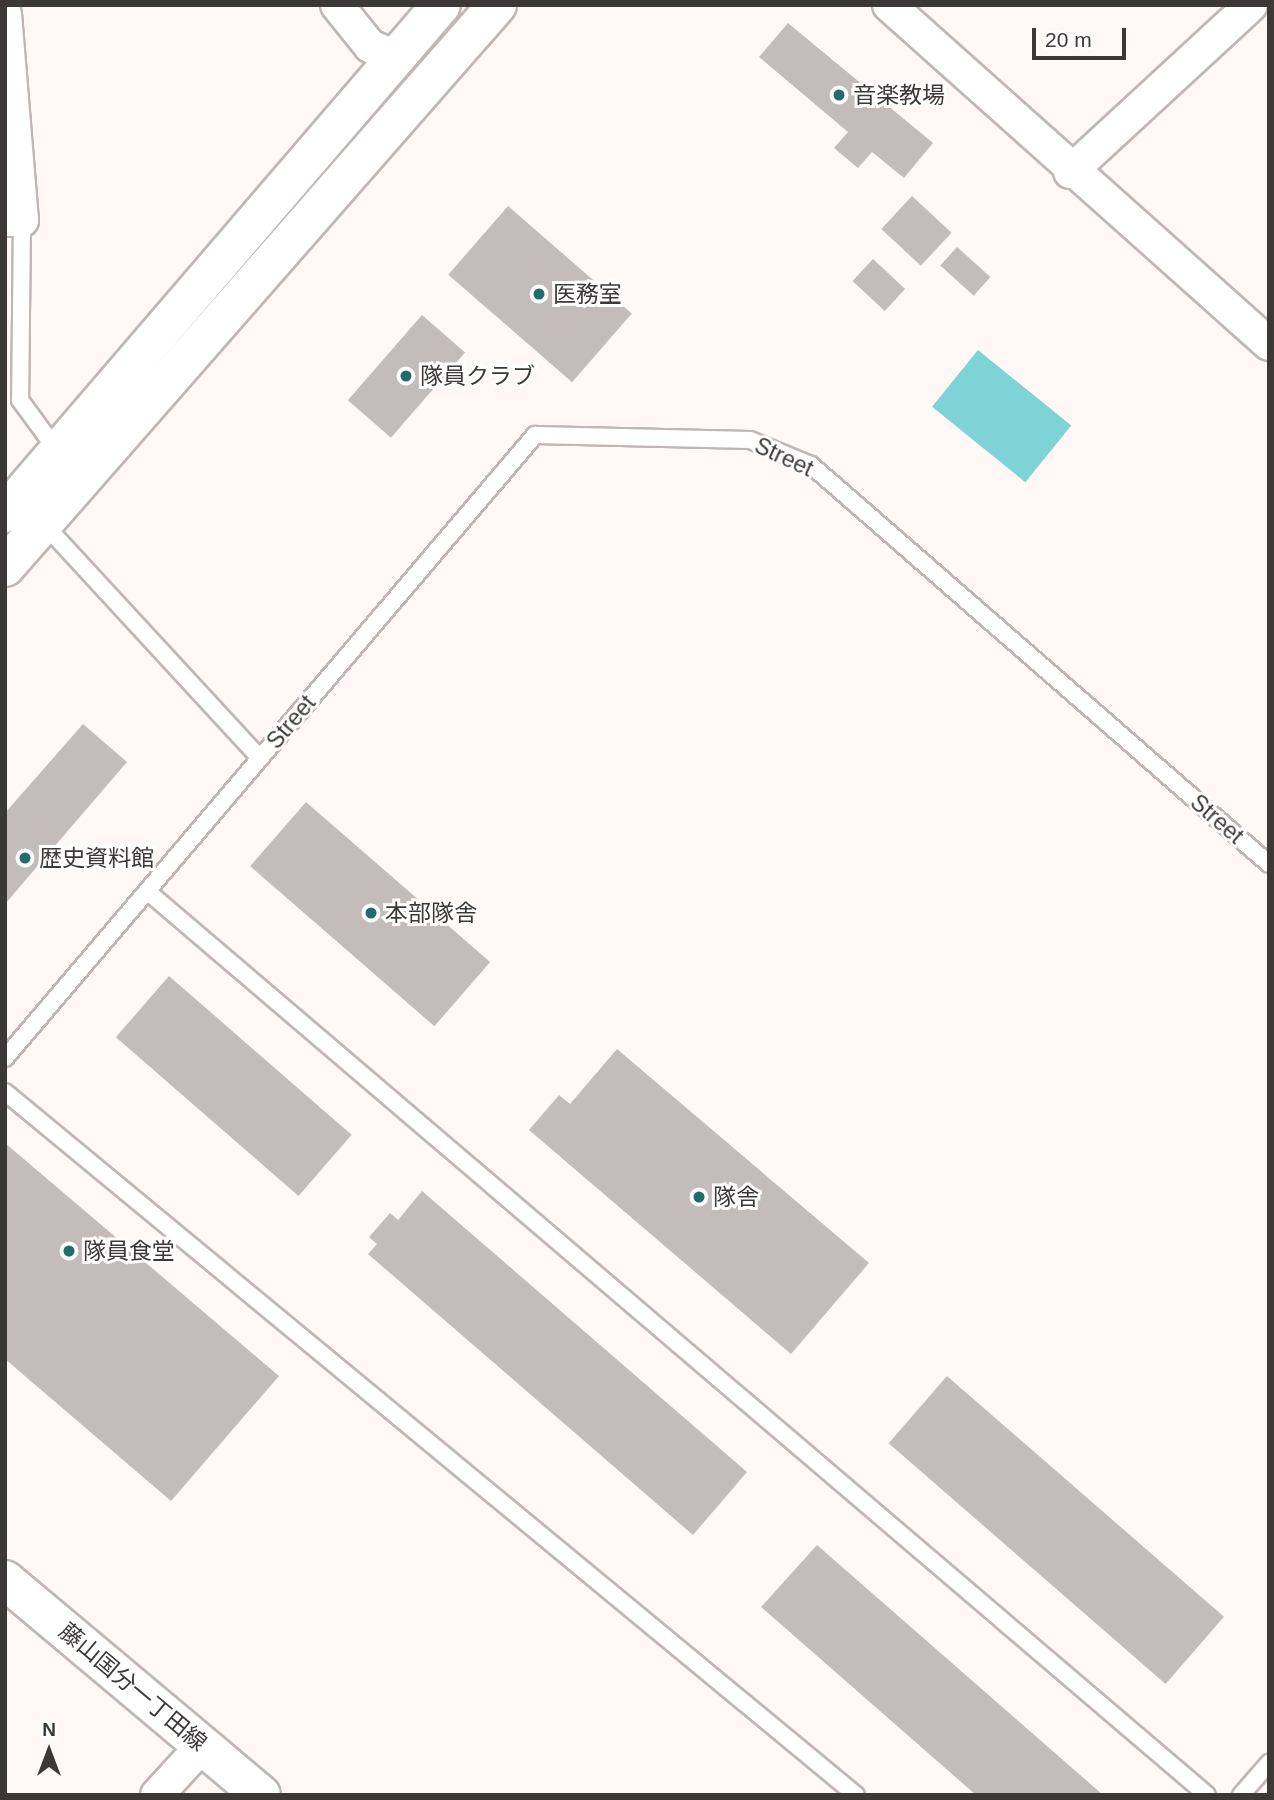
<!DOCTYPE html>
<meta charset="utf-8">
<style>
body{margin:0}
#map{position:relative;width:1274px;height:1800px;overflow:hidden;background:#fff8f6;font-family:Arial,"Noto Sans JP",sans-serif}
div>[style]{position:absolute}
.water>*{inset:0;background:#7dd3d5;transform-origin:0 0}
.building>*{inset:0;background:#c4bcba;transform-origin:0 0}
.roads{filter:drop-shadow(2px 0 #c0b7b5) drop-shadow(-2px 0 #c0b7b5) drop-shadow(0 2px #c0b7b5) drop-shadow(0 -2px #c0b7b5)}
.lane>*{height:16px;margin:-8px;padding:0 8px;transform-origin:8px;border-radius:8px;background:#fff}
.street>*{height:32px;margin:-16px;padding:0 16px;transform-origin:16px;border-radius:16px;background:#fff}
.secondary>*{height:38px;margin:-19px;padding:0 19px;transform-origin:19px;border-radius:19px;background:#fff}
.dots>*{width:19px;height:19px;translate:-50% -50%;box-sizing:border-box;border:4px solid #fff;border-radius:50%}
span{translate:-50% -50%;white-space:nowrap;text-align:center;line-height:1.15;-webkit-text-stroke:6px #fff;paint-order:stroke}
.poi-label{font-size:23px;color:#3c3838}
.left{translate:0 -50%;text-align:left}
.street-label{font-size:23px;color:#3c3838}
.frame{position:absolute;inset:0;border:7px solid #3c3838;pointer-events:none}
.north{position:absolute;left:14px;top:1716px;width:70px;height:70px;-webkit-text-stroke:5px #fff;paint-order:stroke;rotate:0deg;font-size:19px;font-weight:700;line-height:28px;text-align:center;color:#3c3838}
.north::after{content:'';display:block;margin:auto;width:24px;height:32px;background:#3c3838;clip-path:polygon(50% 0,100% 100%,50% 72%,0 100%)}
.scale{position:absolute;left:1032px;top:28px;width:94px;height:32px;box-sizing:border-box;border:4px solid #3c3838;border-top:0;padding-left:9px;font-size:21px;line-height:24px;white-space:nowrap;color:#3c3838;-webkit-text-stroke:5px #fff;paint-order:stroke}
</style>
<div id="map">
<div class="water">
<i style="left:978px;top:350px;width:120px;height:73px;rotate:39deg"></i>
</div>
<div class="building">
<i style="clip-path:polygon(788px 23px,933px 143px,904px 178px,872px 152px,858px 168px,834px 148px,848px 132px,759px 57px)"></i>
<i style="left:912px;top:196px;width:54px;height:45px;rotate:43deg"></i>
<i style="left:508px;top:206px;width:164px;height:91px;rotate:41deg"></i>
<i style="left:957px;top:247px;width:45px;height:25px;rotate:42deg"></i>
<i style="left:873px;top:259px;width:44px;height:30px;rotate:43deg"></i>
<i style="left:422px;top:315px;width:57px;height:113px;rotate:41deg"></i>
<i style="clip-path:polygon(83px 724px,127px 762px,5px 904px,5px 813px)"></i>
<i style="left:306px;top:802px;width:244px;height:85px;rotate:41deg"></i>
<i style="left:169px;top:976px;width:242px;height:81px;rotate:41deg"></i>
<i style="clip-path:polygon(617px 1049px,869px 1263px,791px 1354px,529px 1130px,559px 1095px,570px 1104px)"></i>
<i style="clip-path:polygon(5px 1143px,279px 1376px,171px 1501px,5px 1359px)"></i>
<i style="clip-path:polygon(422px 1191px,747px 1472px,693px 1535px,368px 1254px,377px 1244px,369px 1237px,390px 1213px,398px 1220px)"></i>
<i style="left:947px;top:1376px;width:367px;height:89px;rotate:41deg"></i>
<i style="clip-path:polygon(817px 1545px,1103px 1795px,976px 1795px,761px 1607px)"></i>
</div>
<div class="roads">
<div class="lane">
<i style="left:22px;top:220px;width:180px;rotate:90.6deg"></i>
<i style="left:20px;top:400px;width:64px;rotate:53.8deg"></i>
<i style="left:43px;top:523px;width:320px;rotate:47.3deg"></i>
<i style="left:147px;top:891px;width:1393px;rotate:40.46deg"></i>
<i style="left:5px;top:1058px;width:818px;rotate:-49.61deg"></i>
<i style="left:535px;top:435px;width:215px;rotate:1.3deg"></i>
<i style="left:750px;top:440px;width:66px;rotate:22.3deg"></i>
<i style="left:811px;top:465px;width:607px;rotate:41.06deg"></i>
<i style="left:5px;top:1092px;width:1104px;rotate:39.56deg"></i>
<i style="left:1241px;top:1795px;width:43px;rotate:-48.8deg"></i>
</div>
<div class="street">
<i style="left:337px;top:5px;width:53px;rotate:51.2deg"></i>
<i style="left:370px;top:46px;width:28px;rotate:23deg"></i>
<i style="left:889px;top:5px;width:509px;rotate:41.74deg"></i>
<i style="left:5px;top:14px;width:207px;rotate:85.3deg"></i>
<i style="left:22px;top:220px;width:17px;rotate:180deg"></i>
<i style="left:1070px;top:172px;width:246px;rotate:-42.7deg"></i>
<i style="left:157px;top:1795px;width:67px;rotate:-47.4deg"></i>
</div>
<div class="secondary">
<i style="left:5px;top:513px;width:669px;rotate:-49.36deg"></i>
<i style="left:5px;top:567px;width:747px;rotate:-48.8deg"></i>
<i style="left:5px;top:1580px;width:334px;rotate:40deg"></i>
</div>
</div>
<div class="dots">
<i style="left:839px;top:95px;background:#206c6e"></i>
<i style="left:539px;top:294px;background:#206c6e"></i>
<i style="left:406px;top:376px;background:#206c6e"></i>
<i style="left:25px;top:858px;background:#206c6e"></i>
<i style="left:371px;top:913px;background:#206c6e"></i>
<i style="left:699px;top:1197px;background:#206c6e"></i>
<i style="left:69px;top:1251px;background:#206c6e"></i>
</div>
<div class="poi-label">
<span class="left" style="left:853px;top:95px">音楽教場</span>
<span class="left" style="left:553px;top:294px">医務室</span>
<span class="left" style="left:420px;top:376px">隊員クラブ</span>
<span class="left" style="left:39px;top:858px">歴史資料館</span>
<span class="left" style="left:385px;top:913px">本部隊舎</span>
<span class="left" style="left:713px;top:1197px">隊舎</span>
<span class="left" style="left:83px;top:1251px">隊員食堂</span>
</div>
<div class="street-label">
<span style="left:784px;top:457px;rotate:25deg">Street</span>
<span style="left:291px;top:722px;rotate:-50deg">Street</span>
<span style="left:1217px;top:819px;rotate:41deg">Street</span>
<span style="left:133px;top:1687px;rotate:40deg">藤山国分一丁田線</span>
</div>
<div class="frame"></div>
<div class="north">N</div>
<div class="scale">20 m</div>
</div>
